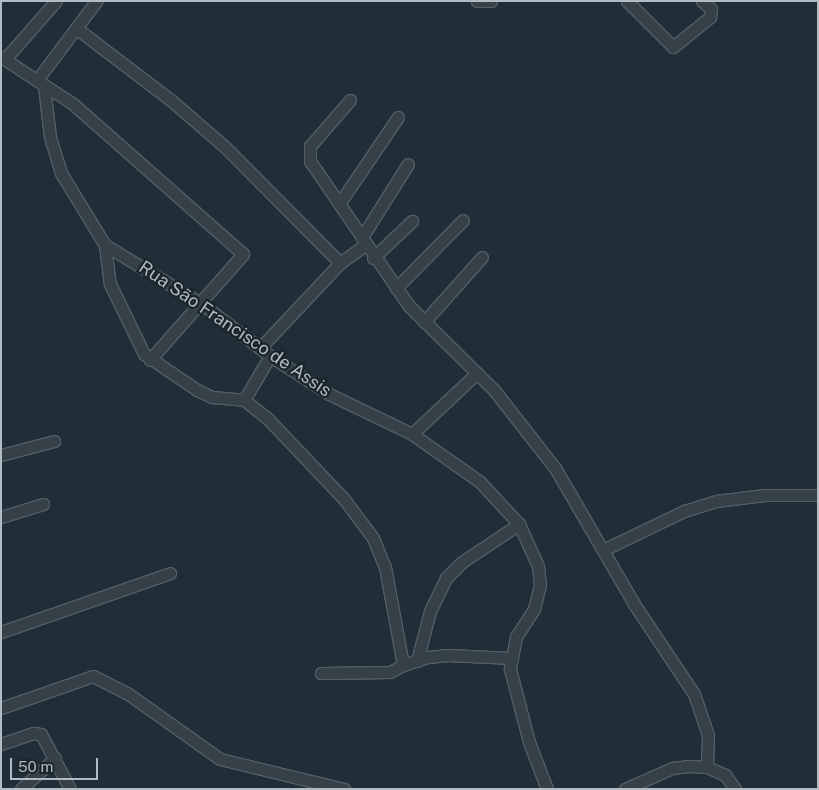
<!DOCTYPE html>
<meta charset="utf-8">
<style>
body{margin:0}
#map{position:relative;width:819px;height:790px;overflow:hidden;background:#222e37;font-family:"Public Sans",sans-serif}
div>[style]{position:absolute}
.roads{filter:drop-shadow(1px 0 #535e65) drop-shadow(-1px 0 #535e65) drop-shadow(0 1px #535e65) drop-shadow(0 -1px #535e65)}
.minor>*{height:11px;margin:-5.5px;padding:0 5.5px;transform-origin:5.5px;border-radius:5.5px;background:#354048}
span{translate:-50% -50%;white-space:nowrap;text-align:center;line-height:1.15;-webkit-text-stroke:4.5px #1b252c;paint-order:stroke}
.street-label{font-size:18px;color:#b0bbc4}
.frame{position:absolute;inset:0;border:2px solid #b0bbc4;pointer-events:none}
.scale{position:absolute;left:10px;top:758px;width:88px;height:22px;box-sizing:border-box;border:2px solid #b0bbc4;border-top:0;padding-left:6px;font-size:15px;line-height:18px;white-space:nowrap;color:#b0bbc4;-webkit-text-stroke:4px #1b252c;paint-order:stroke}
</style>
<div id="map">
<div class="roads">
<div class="minor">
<i style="left:477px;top:1px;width:14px"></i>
<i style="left:627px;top:1px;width:65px;rotate:45deg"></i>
<i style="left:673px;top:47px;width:48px;rotate:-39deg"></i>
<i style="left:710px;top:17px;width:8px;rotate:-83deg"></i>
<i style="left:711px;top:9px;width:12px;rotate:-138deg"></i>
<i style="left:76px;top:28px;width:34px;rotate:-53deg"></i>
<i style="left:1px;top:57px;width:86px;rotate:33.1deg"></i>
<i style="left:73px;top:104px;width:227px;rotate:41.4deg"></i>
<i style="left:243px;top:254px;width:141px;rotate:131.3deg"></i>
<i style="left:5px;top:59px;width:77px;rotate:-48.7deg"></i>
<i style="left:37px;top:80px;width:65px;rotate:-53.1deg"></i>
<i style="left:76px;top:28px;width:122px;rotate:37.3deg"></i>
<i style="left:173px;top:102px;width:69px;rotate:40.9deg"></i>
<i style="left:225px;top:147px;width:163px;rotate:45.2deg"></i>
<i style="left:44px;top:86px;width:51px;rotate:83.3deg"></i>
<i style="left:50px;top:137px;width:38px;rotate:73deg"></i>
<i style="left:61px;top:173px;width:84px;rotate:58.6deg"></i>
<i style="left:105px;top:245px;width:114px;rotate:31.3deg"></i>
<i style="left:202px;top:304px;width:86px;rotate:37.4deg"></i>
<i style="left:270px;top:356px;width:70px;rotate:32.8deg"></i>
<i style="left:329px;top:394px;width:92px;rotate:25.7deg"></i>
<i style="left:412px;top:434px;width:83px;rotate:35.2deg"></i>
<i style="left:480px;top:482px;width:57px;rotate:47.1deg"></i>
<i style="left:519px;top:524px;width:46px;rotate:65.7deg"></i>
<i style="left:538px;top:566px;width:19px;rotate:84deg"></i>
<i style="left:540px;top:585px;width:25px;rotate:104deg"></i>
<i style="left:534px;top:609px;width:33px;rotate:123deg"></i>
<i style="left:516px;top:637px;width:33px;rotate:101deg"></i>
<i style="left:510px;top:669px;width:75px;rotate:75.4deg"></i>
<i style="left:529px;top:742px;width:50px;rotate:69deg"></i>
<i style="left:350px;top:100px;width:61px;rotate:131deg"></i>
<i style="left:310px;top:146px;width:15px;rotate:90deg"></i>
<i style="left:310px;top:161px;width:176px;rotate:55.7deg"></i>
<i style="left:409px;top:306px;width:120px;rotate:44.7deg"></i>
<i style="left:494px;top:390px;width:99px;rotate:52deg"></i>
<i style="left:555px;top:468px;width:157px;rotate:59.8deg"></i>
<i style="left:634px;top:604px;width:108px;rotate:56.3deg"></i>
<i style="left:694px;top:694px;width:43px;rotate:71.1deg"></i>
<i style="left:708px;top:735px;width:32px;rotate:92deg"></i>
<i style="left:339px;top:204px;width:105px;rotate:-55.9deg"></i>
<i style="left:362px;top:237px;width:86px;rotate:-57.8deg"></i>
<i style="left:105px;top:245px;width:39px;rotate:83deg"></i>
<i style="left:110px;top:284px;width:78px;rotate:64.1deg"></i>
<i style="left:144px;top:354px;width:64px;rotate:34.2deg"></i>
<i style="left:197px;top:390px;width:17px;rotate:25deg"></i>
<i style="left:212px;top:397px;width:32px;rotate:5deg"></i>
<i style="left:244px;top:400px;width:31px;rotate:38deg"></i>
<i style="left:268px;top:419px;width:110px;rotate:46.5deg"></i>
<i style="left:344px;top:499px;width:49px;rotate:53.4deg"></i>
<i style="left:373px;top:538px;width:31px;rotate:68deg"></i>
<i style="left:385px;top:567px;width:100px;rotate:79.6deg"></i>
<i style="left:403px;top:665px;width:26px;rotate:-18deg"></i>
<i style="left:428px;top:657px;width:20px;rotate:-6deg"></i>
<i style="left:448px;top:655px;width:64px;rotate:2.7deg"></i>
<i style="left:373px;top:258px;width:54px;rotate:-43.5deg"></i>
<i style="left:396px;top:288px;width:95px;rotate:-45.4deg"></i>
<i style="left:424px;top:322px;width:87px;rotate:-48.3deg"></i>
<i style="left:260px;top:348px;width:117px;rotate:-46.7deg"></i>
<i style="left:340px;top:263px;width:32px;rotate:-36deg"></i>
<i style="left:244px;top:400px;width:51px;rotate:-59.4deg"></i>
<i style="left:412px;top:434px;width:89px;rotate:-43.2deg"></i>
<i style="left:1px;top:455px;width:55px;rotate:-14.8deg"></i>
<i style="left:1px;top:517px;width:44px;rotate:-17.2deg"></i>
<i style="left:605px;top:549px;width:88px;rotate:-25.7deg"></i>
<i style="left:684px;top:511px;width:34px;rotate:-17deg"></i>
<i style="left:716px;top:501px;width:49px;rotate:-7deg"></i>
<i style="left:765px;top:495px;width:53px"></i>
<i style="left:1px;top:632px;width:179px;rotate:-19.2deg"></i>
<i style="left:417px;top:661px;width:52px;rotate:-75.4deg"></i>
<i style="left:430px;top:611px;width:37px;rotate:-64deg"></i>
<i style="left:446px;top:578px;width:23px;rotate:-45deg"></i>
<i style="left:462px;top:562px;width:69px;rotate:-33.7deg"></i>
<i style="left:321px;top:673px;width:69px;rotate:-0.8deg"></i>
<i style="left:390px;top:672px;width:15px;rotate:-28deg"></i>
<i style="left:1px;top:708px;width:97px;rotate:-19.2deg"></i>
<i style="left:93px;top:676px;width:38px;rotate:27deg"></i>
<i style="left:127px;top:693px;width:114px;rotate:35.4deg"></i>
<i style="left:220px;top:759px;width:128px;rotate:13.6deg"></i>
<i style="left:1px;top:744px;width:34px;rotate:-19deg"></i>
<i style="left:33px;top:733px;width:8px;rotate:7deg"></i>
<i style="left:41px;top:734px;width:62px;rotate:62.2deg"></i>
<i style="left:21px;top:789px;width:46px;rotate:-42.4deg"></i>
<i style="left:625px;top:789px;width:51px;rotate:-24.1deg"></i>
<i style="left:672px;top:768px;width:17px;rotate:-7deg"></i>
<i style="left:689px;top:766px;width:18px;rotate:3deg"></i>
<i style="left:707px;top:767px;width:20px;rotate:24deg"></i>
<i style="left:725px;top:775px;width:17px;rotate:54deg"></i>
</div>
</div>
<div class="street-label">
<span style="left:235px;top:329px;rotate:34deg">Rua São Francisco de Assis</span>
</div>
<div class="frame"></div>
<div class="scale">50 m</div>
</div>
